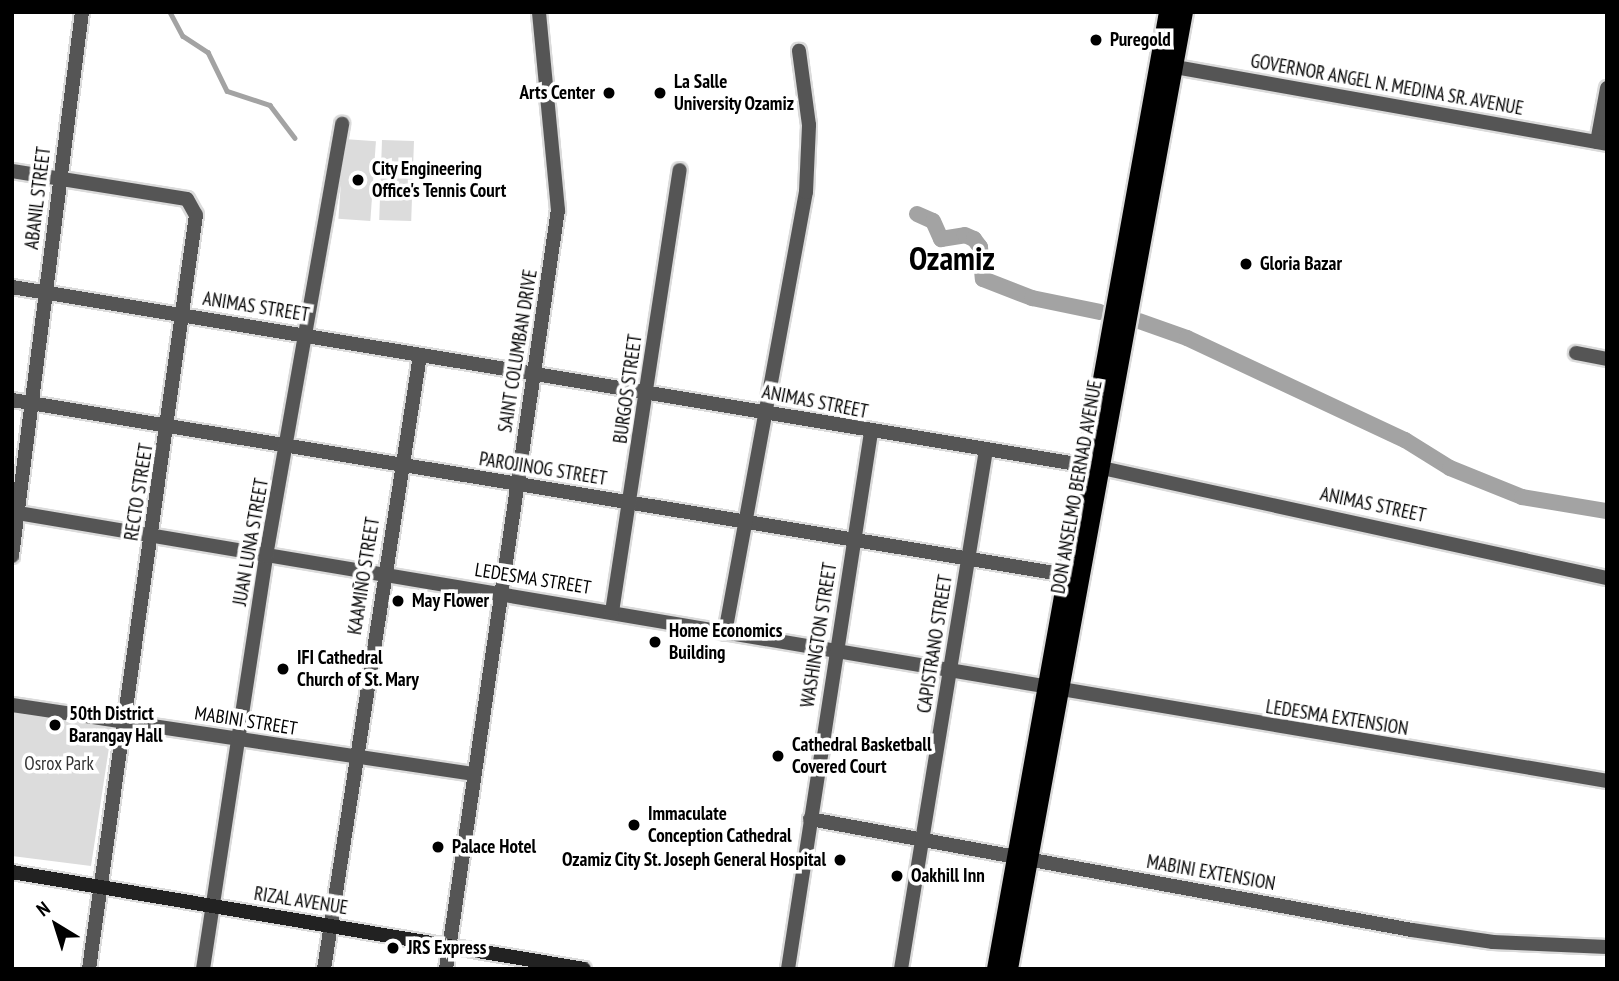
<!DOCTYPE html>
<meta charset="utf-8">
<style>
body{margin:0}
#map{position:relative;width:1619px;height:981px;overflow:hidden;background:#fff;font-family:"PT Sans Narrow",sans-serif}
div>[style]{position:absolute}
.green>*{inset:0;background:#dcdcdc;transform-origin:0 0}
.stream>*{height:4.5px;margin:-2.25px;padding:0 2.25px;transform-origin:2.25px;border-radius:2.25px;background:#a3a3a3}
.canal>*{height:16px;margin:-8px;padding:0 8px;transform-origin:8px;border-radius:8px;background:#a3a3a3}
.roads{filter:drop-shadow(2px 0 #dbdbdb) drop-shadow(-2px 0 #dbdbdb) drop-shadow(0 2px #dbdbdb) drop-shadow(0 -2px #dbdbdb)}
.minor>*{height:14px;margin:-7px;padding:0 7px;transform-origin:7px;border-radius:7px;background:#555}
.tertiary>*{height:14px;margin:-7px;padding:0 7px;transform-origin:7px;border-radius:7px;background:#555}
.secondary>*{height:14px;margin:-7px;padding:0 7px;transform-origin:7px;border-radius:7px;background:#222}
.primary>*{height:18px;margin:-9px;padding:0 9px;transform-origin:9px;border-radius:9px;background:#000}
.dots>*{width:19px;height:19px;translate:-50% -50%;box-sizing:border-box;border:4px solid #fff;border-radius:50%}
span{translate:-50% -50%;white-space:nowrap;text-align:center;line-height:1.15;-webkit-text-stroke:7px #fff;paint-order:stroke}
.poi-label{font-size:19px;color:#000;font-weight:700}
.left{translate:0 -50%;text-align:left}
.right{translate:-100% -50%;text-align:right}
.street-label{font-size:19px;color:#000}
.park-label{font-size:19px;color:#333}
.town-label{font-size:33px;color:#000;font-weight:700}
.frame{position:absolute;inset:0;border:14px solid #000;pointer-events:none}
.north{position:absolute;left:21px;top:890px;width:70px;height:70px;-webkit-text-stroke:5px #fff;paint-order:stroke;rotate:322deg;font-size:19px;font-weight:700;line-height:28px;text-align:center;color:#000}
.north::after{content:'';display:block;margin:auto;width:24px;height:32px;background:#000;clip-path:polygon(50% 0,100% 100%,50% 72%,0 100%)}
</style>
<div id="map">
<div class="green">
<i style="left:344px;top:139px;width:32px;height:80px;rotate:4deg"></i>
<i style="left:382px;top:140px;width:32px;height:80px;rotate:2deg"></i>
<i style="clip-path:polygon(12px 709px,113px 721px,91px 866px,12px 856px)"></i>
</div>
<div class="stream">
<i style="left:170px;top:12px;width:27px;rotate:62deg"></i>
<i style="left:183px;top:36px;width:30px;rotate:33deg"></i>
<i style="left:208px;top:52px;width:43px;rotate:64deg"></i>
<i style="left:227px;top:91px;width:45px;rotate:18deg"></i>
<i style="left:270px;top:105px;width:41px;rotate:52.9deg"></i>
</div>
<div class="canal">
<i style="left:917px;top:214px;width:17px;rotate:24deg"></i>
<i style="left:933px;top:221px;width:20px;rotate:66deg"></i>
<i style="left:941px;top:239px;width:24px;rotate:-9deg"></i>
<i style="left:965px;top:235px;width:10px;rotate:24deg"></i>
<i style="left:974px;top:239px;width:10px;rotate:53deg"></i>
<i style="left:980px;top:247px;width:32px;rotate:85deg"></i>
<i style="left:983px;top:279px;width:53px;rotate:21.2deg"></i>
<i style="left:1032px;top:298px;width:69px;rotate:11.6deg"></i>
<i style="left:1139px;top:321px;width:51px;rotate:19.5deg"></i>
<i style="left:1187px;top:338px;width:241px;rotate:25.1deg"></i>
<i style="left:1405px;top:440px;width:53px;rotate:31.9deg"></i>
<i style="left:1450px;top:468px;width:78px;rotate:21.9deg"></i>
<i style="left:1522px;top:497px;width:86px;rotate:9.4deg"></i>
</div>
<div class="roads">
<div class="minor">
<i style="left:1597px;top:142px;width:55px;rotate:-79.5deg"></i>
<i style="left:12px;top:171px;width:177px;rotate:9.1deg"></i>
<i style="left:187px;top:199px;width:18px;rotate:61deg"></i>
<i style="left:196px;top:215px;width:762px;rotate:98.08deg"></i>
<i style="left:1576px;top:353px;width:32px;rotate:11deg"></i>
<i style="left:12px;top:400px;width:1069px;rotate:9.42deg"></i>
<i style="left:1102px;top:468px;width:517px;rotate:12.29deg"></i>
<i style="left:12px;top:512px;width:1618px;rotate:9.57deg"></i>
<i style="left:12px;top:556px;width:548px;rotate:-82.67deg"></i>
<i style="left:612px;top:612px;width:447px;rotate:-81.3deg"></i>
<i style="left:725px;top:633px;width:448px;rotate:-79.6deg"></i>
<i style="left:806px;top:192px;width:67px;rotate:-87.4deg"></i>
<i style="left:809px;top:125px;width:75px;rotate:-97.7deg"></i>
<i style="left:12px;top:705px;width:466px;rotate:8.5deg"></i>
<i style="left:810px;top:819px;width:612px;rotate:10.45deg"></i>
<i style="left:1412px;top:930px;width:82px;rotate:8.4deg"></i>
<i style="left:1493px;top:942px;width:114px;rotate:2.5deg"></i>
<i style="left:203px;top:969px;width:418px;rotate:-81.3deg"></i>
<i style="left:266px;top:556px;width:439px;rotate:-80deg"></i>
<i style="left:324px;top:969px;width:621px;rotate:-81.11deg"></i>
<i style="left:446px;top:969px;width:767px;rotate:-81.61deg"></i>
<i style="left:558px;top:210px;width:199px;rotate:-95.5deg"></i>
<i style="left:788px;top:969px;width:543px;rotate:-81.21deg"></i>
<i style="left:901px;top:969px;width:526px;rotate:-80.7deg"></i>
</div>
<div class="tertiary">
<i style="left:1164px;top:65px;width:450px;rotate:10.1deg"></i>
<i style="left:12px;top:287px;width:1098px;rotate:9.44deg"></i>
</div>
<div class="secondary">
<i style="left:12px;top:872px;width:580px;rotate:9.62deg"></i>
</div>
<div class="primary">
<i style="left:996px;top:969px;width:972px;rotate:-79.81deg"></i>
<i style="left:1009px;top:969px;width:973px;rotate:-79.64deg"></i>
</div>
</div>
<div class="dots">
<i style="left:1096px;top:40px;background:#000"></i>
<i style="left:609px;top:93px;background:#000"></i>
<i style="left:660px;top:93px;background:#000"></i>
<i style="left:358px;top:180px;background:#000"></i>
<i style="left:1246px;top:264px;background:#000"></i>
<i style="left:398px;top:601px;background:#000"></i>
<i style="left:655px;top:642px;background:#000"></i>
<i style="left:283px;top:669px;background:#000"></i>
<i style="left:55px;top:725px;background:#000"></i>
<i style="left:778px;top:756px;background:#000"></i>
<i style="left:634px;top:825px;background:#000"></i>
<i style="left:438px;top:847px;background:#000"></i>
<i style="left:840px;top:860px;background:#000"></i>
<i style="left:897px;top:876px;background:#000"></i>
<i style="left:393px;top:948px;background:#000"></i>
</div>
<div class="poi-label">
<span class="left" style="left:1110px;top:40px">Puregold</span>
<span class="left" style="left:674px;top:93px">La Salle<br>University Ozamiz</span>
<span class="right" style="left:595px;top:93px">Arts Center</span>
<span class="left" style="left:372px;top:180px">City Engineering<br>Office's Tennis Court</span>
<span class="left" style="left:1260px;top:264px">Gloria Bazar</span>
<span class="left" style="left:412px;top:601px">May Flower</span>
<span class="left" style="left:669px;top:642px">Home Economics<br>Building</span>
<span class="left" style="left:297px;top:669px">IFI Cathedral<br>Church of St. Mary</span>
<span class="left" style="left:69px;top:725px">50th District<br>Barangay Hall</span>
<span class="left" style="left:792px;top:756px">Cathedral Basketball<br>Covered Court</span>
<span class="left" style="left:648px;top:825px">Immaculate<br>Conception Cathedral</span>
<span class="left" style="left:452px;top:847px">Palace Hotel</span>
<span class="right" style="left:826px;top:860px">Ozamiz City St. Joseph General Hospital</span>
<span class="left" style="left:911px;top:876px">Oakhill Inn</span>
<span class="left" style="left:407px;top:948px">JRS Express</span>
</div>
<div class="street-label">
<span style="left:1387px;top:85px;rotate:10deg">GOVERNOR ANGEL N. MEDINA SR. AVENUE</span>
<span style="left:38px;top:198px;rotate:-83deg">ABANIL STREET</span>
<span style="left:256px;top:307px;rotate:9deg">ANIMAS STREET</span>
<span style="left:518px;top:351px;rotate:-81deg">SAINT COLUMBAN DRIVE</span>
<span style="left:628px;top:389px;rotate:-82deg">BURGOS STREET</span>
<span style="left:815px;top:402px;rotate:11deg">ANIMAS STREET</span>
<span style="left:543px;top:469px;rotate:9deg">PAROJINOG STREET</span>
<span style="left:1077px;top:487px;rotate:-80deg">DON ANSELMO BERNAD AVENUE</span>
<span style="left:139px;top:492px;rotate:-81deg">RECTO STREET</span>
<span style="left:1373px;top:505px;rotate:12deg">ANIMAS STREET</span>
<span style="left:251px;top:542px;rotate:-80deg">JUAN LUNA STREET</span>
<span style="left:364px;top:576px;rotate:-81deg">KAAMIÑO STREET</span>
<span style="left:533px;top:579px;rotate:9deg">LEDESMA STREET</span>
<span style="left:819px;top:635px;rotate:-81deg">WASHINGTON STREET</span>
<span style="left:935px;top:644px;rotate:-81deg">CAPISTRANO STREET</span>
<span style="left:1337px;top:718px;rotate:9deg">LEDESMA EXTENSION</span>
<span style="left:246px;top:721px;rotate:9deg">MABINI STREET</span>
<span style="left:1211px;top:873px;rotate:10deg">MABINI EXTENSION</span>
<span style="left:301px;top:901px;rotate:9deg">RIZAL AVENUE</span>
</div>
<div class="park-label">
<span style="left:59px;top:764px">Osrox Park</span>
</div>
<div class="town-label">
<span style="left:952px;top:258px">Ozamiz</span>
</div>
<div class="frame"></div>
<div class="north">N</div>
</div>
